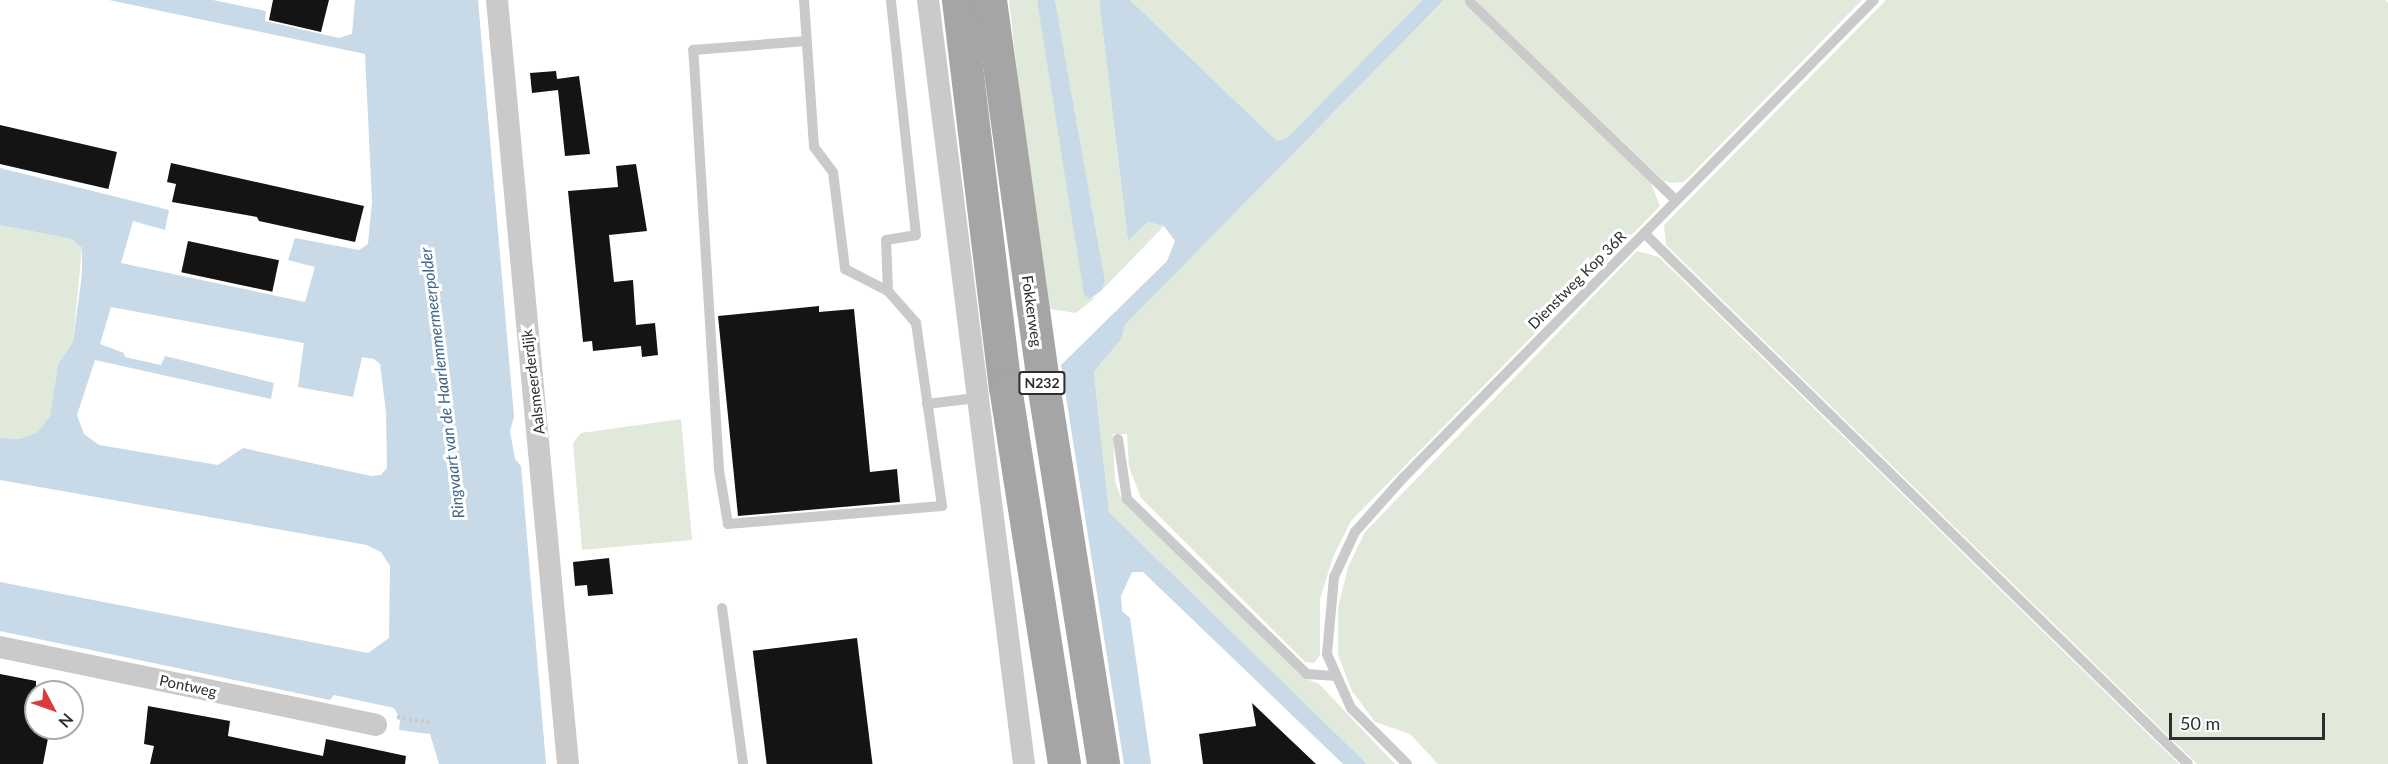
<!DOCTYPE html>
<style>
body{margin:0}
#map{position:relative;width:2388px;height:764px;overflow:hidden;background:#fff;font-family:Lato,sans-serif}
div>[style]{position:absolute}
.green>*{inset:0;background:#e1e9db}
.water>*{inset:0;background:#c8d9e8}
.building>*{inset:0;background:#141414;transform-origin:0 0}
.path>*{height:4px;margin-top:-2px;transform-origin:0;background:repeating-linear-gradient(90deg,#cacaca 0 3px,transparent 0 6px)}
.service>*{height:10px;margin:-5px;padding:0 5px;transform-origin:5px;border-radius:5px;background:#cacaca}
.minor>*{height:22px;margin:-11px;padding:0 11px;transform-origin:11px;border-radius:11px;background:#cacaca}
.primary>*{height:33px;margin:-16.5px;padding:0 16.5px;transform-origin:16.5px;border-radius:16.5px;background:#a5a5a5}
span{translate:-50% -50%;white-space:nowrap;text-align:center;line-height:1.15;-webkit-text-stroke:6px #fff;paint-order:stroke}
.shield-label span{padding:2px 4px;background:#fff;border:2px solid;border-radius:4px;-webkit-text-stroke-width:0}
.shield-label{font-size:14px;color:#2d2d2d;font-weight:700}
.street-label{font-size:15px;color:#2d2d2d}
.water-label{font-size:16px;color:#406689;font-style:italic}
.north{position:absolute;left:24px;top:680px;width:60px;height:60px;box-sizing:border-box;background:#fff;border:2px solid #ababab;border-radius:50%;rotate:131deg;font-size:16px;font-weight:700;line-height:24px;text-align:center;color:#2d2d2d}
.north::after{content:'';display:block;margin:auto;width:21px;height:27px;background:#d93d39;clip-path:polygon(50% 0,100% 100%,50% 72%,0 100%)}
.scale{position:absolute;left:2169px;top:713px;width:156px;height:27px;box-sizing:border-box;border:3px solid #2d2d2d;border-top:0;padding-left:8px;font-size:18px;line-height:21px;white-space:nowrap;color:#2d2d2d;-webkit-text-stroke:4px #fff;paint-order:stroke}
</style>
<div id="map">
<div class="green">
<i style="clip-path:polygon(1009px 0,1037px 0,1090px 299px,1096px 297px,1076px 313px,1044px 308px)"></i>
<i style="clip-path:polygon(1055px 0,1099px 0,1128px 241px,1148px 222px,1164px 226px,1102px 290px,1105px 281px)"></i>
<i style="clip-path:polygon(1130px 0,1422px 0,1288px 137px,1277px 141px)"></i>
<i style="clip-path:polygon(1444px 0,1469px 0,1465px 4px,1650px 181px,1660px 206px,1351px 521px,1333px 557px,1320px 599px,1320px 655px,1314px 663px,1305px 662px,1141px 498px,1129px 467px,1127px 434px,1113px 434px,1115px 481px,1121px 497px,1307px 679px,1319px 684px,1395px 764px,1367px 764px,1109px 512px,1094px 372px,1122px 338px,1125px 325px)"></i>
<i style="clip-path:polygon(1475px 0,1862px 0,1684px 182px,1672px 183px,1664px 181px)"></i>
<i style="clip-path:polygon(1886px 0,2385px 0,2388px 3px,2388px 764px,2197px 764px,1666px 245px,1664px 225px)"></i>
<i style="clip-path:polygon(0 225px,72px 239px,82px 248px,73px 342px,58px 364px,50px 416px,37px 433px,19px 439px,0 438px)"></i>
<i style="clip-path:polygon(1637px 251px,1659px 257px,2179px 764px,1438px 764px,1410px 734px,1375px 722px,1352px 691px,1338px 655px,1338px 608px,1348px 567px,1365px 532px)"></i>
<i style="clip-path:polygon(681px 419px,692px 540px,582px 550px,573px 443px,581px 433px)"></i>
</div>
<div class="water">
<i style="clip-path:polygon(evenodd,109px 0,213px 0,266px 11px,265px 21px,339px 38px,352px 34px,355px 0,478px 0,514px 417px,510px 431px,515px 459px,521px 466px,546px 764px,439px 764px,430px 734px,399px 730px,400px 719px,394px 708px,334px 695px,330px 700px,0 631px,0 582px,368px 653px,389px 638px,390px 566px,381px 552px,367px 545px,0 480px,0 438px,19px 439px,37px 433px,50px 416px,58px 364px,73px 342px,82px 274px,82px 248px,72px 239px,0 225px,0 168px,169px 210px,165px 230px,133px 221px,121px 263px,305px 302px,315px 267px,288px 260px,295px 238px,359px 250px,368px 244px,372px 202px,365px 54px,109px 0,111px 307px,304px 343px,298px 387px,353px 397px,362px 357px,374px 359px,380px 364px,386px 412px,387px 468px,381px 475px,371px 476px,243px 448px,218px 465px,99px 445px,84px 434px,77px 415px,95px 360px,271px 399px,274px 383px,165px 356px,161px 365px,125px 357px,124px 353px,100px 344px,111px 307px)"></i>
<i style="clip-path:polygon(1037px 0,1055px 0,1105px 281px,1102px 290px,1090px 299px,1084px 295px)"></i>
<i style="clip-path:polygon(1099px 0,1130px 0,1277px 141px,1288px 137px,1422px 0,1444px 0,1125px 325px,1122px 338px,1094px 372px,1109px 512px,1367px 764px,1343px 764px,1143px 572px,1132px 572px,1121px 596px,1122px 611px,1130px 618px,1151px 764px,1124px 764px,1061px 365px,1167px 261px,1175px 241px,1164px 226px,1148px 222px,1128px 241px)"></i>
</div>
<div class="building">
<i style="clip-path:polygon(273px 0,329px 0,321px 32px,269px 20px)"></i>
<i style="clip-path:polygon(556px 71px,557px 79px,579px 76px,590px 154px,565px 156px,558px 90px,532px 93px,530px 73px)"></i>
<i style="left:0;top:125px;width:120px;height:38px;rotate:13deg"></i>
<i style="clip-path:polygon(171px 163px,364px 206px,355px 242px,259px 221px,257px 217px,172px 202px,176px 184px,167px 182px)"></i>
<i style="clip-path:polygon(636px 164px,647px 231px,609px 235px,614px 282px,633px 280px,636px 325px,655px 323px,658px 355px,642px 357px,641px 346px,593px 351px,592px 341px,583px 342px,568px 191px,618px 187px,616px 166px)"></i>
<i style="left:188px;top:241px;width:93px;height:32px;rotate:12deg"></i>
<i style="clip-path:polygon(819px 306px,819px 312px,854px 309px,870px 472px,897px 469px,900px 502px,738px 516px,718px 316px)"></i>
<i style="clip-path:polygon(609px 558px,613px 594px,588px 596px,587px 585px,575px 586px,573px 562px)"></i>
<i style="left:857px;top:638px;width:127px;height:105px;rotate:83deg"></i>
<i style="clip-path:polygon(0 674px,36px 681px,36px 728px,50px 728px,43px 764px,0 764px)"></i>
<i style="clip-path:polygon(1252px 703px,1316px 764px,1203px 764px,1199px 734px,1256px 726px)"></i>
<i style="clip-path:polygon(148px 706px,230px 721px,228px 736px,323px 756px,326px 739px,406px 756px,405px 764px,150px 764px,154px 746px,144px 744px)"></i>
</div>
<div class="path">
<i style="left:397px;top:717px;width:35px;rotate:10deg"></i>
</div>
<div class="service">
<i style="left:804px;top:0;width:147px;rotate:86.1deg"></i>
<i style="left:814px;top:147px;width:31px;rotate:53deg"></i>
<i style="left:833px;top:172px;width:98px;rotate:82.9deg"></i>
<i style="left:845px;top:269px;width:48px;rotate:27.1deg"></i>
<i style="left:888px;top:291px;width:43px;rotate:48.8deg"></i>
<i style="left:916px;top:323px;width:185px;rotate:81.9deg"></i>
<i style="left:942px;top:506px;width:215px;rotate:175.2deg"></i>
<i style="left:728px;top:524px;width:55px;rotate:-99.5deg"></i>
<i style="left:719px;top:470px;width:421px;rotate:-93.5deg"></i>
<i style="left:693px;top:50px;width:114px;rotate:-4.5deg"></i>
<i style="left:1470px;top:2px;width:286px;rotate:43.9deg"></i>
<i style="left:1644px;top:233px;width:760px;rotate:44.31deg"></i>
<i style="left:888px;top:291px;width:51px;rotate:-92.2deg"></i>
<i style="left:886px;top:240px;width:30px;rotate:-9deg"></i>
<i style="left:916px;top:235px;width:236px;rotate:-96.1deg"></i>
<i style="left:927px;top:404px;width:49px;rotate:-7deg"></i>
<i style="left:1118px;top:439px;width:61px;rotate:81.5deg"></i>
<i style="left:1127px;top:499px;width:251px;rotate:44.2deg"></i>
<i style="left:1307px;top:674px;width:27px;rotate:4deg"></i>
<i style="left:722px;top:608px;width:157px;rotate:82.3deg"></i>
<i style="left:1407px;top:764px;width:79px;rotate:-135deg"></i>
<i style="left:1351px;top:708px;width:59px;rotate:-114deg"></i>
<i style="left:1327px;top:654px;width:77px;rotate:-84.8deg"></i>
<i style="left:1334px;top:577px;width:50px;rotate:-65deg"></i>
<i style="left:1355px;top:532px;width:72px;rotate:-48.4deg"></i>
<i style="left:1403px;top:478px;width:671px;rotate:-45.42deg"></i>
</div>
<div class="minor">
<i style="left:497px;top:0;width:767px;rotate:84.69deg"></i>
<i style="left:928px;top:0;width:770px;rotate:82.84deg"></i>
<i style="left:0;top:647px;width:384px;rotate:11.7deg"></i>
</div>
<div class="primary">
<i style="left:958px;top:0;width:390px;rotate:83.1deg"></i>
<i style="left:1005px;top:387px;width:382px;rotate:81.1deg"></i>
<i style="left:990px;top:0;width:388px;rotate:82.1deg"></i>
<i style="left:1043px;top:384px;width:385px;rotate:81deg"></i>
</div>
<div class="shield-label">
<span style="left:1042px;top:383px">N232</span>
</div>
<div class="street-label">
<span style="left:1577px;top:280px;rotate:-45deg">Dienstweg Kop 36R</span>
<span style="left:1032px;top:311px;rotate:82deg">Fokkerweg</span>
<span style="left:533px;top:382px;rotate:-97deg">Aalsmeerderdijk</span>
<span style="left:188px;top:686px;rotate:12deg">Pontweg</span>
</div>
<div class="water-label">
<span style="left:442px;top:383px;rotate:-97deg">Ringvaart van de Haarlemmermeerpolder</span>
</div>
<div class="north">N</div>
<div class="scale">50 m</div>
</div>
